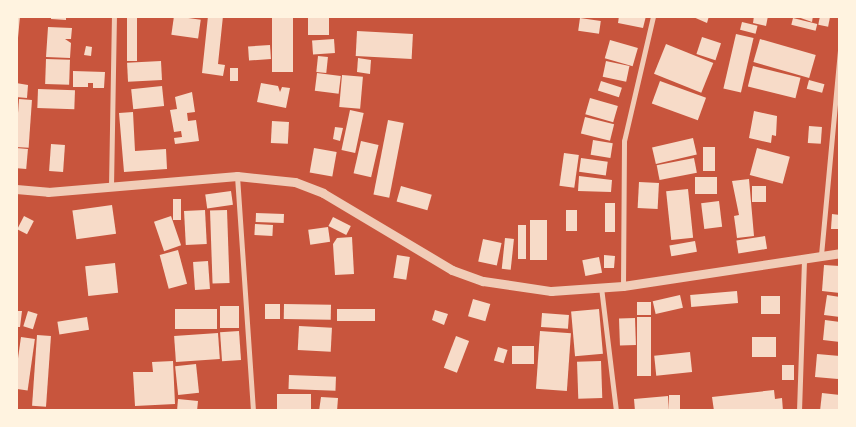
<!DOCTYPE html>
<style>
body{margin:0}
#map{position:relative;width:856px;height:427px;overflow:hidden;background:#c8553d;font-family:Helvetica,sans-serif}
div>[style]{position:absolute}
.building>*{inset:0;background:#f7dbc8;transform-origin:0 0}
.minor>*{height:5px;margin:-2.5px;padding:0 2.5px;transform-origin:2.5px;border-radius:2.5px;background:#f1ccb7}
.tertiary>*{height:9px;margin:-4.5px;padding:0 4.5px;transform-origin:4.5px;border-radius:4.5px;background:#f1ccb7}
span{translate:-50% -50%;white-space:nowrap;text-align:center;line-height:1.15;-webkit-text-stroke:5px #fff3e0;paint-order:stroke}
.frame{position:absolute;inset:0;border:18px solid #fff3e0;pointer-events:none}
</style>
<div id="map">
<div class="building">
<i style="clip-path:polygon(16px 16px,20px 16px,18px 38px,16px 38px)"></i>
<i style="clip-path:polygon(51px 16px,66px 16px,66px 20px,51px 19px)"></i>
<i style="left:127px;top:16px;width:10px;height:45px"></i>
<i style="left:174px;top:16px;width:27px;height:19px;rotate:8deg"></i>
<i style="clip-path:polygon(208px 16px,223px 16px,218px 64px,225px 65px,223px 76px,202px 73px)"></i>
<i style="left:272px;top:16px;width:21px;height:56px"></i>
<i style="left:308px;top:16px;width:21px;height:19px"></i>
<i style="clip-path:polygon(619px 16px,646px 16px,643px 28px,618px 23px)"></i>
<i style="clip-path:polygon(691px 16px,709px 16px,707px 23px)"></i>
<i style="clip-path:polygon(754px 16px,768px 16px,766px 26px,753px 23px)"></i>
<i style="clip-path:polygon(795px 16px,813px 16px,812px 22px)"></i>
<i style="left:820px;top:16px;width:10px;height:9px;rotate:11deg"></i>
<i style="left:580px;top:18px;width:21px;height:13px;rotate:8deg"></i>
<i style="left:793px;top:18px;width:25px;height:7px;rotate:14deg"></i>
<i style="left:742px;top:22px;width:16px;height:8px;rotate:14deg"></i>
<i style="clip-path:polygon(48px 27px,72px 28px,71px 39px,65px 39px,71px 43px,70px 58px,46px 57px)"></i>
<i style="left:357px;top:31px;width:56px;height:25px;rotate:3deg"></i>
<i style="left:736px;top:34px;width:18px;height:56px;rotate:13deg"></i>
<i style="left:702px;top:37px;width:20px;height:18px;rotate:18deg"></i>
<i style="left:334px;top:39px;width:14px;height:22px;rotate:86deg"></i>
<i style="left:760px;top:39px;width:58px;height:24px;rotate:16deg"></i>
<i style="left:610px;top:40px;width:29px;height:19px;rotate:16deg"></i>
<i style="left:666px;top:44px;width:51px;height:32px;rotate:22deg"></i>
<i style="left:270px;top:45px;width:14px;height:22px;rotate:86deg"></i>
<i style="clip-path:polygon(86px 46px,92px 47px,91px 56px,84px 55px)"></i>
<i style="left:318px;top:56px;width:10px;height:16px;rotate:6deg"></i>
<i style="clip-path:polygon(358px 58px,371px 60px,370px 74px,357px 72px)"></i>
<i style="left:46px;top:59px;width:24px;height:25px;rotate:2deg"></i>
<i style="left:161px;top:61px;width:19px;height:34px;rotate:87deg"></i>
<i style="left:606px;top:61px;width:24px;height:16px;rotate:12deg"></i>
<i style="left:753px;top:66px;width:49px;height:21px;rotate:14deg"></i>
<i style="left:230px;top:68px;width:8px;height:13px"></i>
<i style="clip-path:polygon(73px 71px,105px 72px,104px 88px,93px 88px,93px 83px,88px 83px,88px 87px,73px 87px)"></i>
<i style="left:317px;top:73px;width:24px;height:18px;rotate:7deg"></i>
<i style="left:342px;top:75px;width:21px;height:32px;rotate:5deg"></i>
<i style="left:809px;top:80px;width:16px;height:9px;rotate:15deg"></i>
<i style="left:601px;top:81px;width:22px;height:10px;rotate:18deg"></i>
<i style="left:660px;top:81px;width:49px;height:24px;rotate:20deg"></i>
<i style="clip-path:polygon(16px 83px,28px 85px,27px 98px,16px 97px)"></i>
<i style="clip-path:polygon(261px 83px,278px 86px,280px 92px,282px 87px,290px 88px,286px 108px,257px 102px)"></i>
<i style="left:162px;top:86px;width:20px;height:31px;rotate:84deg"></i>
<i style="left:38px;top:89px;width:37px;height:19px;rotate:2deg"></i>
<i style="clip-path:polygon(192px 92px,195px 112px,187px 113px,188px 121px,196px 120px,199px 141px,175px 144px,174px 138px,182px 137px,181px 131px,174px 132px,170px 110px,177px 109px,175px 97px)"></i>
<i style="left:590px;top:98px;width:29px;height:17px;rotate:16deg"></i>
<i style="left:19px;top:99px;width:13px;height:48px;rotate:4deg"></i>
<i style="left:350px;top:110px;width:14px;height:41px;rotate:12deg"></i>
<i style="clip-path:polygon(754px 111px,777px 116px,776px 136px,772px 135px,771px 143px,749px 138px)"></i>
<i style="clip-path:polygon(133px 112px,135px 151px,166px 149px,167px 169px,124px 172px,119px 113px)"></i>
<i style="left:585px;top:117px;width:30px;height:17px;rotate:14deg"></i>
<i style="left:388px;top:120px;width:16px;height:76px;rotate:11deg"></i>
<i style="left:272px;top:121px;width:17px;height:22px;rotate:3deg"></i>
<i style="left:809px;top:126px;width:13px;height:17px;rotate:4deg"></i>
<i style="clip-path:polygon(335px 127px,343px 128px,340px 141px,333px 139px)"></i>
<i style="left:693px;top:138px;width:17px;height:42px;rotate:77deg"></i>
<i style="left:593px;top:140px;width:20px;height:15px;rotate:9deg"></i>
<i style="left:361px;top:141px;width:18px;height:33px;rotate:13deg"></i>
<i style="left:51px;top:144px;width:14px;height:27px;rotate:4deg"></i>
<i style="left:703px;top:147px;width:12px;height:24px"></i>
<i style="left:16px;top:148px;width:12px;height:20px;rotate:5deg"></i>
<i style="left:314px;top:148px;width:23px;height:25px;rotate:10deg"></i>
<i style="left:757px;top:148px;width:34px;height:28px;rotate:15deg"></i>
<i style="left:564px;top:153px;width:15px;height:33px;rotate:8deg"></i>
<i style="left:581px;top:158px;width:27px;height:14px;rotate:8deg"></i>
<i style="left:694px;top:158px;width:15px;height:38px;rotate:79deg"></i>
<i style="clip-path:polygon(579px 176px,612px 180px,611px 192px,578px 191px)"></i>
<i style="left:717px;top:177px;width:17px;height:22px;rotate:90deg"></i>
<i style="clip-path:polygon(749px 179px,754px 236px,737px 238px,734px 216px,739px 215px,732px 181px)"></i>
<i style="left:639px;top:182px;width:20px;height:26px;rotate:3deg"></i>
<i style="left:401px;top:186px;width:32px;height:16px;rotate:16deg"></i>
<i style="left:752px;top:186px;width:14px;height:16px"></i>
<i style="left:688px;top:189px;width:49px;height:22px;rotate:84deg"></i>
<i style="left:231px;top:191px;width:14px;height:26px;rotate:82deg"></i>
<i style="left:173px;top:199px;width:8px;height:21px"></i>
<i style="left:719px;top:201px;width:26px;height:18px;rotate:83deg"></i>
<i style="left:605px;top:203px;width:10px;height:29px"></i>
<i style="left:112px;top:205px;width:29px;height:40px;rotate:82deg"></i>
<i style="left:205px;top:210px;width:34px;height:21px;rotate:87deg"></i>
<i style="left:227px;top:210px;width:73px;height:17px;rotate:88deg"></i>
<i style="left:566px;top:210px;width:11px;height:21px"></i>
<i style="left:256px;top:213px;width:28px;height:9px;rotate:2deg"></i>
<i style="clip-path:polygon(832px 214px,840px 215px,840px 229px,831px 229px)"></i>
<i style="left:24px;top:216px;width:11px;height:15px;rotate:27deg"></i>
<i style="left:171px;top:216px;width:31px;height:18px;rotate:71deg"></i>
<i style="left:333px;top:217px;width:20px;height:10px;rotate:27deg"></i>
<i style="left:530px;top:220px;width:17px;height:40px"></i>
<i style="left:255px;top:224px;width:18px;height:11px;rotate:3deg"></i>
<i style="left:518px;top:225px;width:8px;height:34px"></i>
<i style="left:328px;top:227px;width:15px;height:20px;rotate:82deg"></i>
<i style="left:765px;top:236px;width:13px;height:29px;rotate:81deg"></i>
<i style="clip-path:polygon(352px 237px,354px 274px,335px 275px,333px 244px,337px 238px)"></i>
<i style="left:505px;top:238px;width:9px;height:31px;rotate:6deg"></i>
<i style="left:483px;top:239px;width:19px;height:23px;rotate:12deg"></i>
<i style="left:695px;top:241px;width:11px;height:26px;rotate:80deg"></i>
<i style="left:178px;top:250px;width:35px;height:19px;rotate:75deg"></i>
<i style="left:397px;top:255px;width:13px;height:23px;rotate:9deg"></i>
<i style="clip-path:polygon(604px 255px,615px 256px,614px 268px,604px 268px)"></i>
<i style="left:599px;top:257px;width:16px;height:17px;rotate:79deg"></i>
<i style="left:208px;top:261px;width:28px;height:15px;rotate:86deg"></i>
<i style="left:115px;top:263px;width:30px;height:30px;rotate:84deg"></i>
<i style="clip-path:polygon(824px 265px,840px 266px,840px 293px,822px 291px)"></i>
<i style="left:737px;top:291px;width:12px;height:47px;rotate:85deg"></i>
<i style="left:680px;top:295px;width:13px;height:28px;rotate:77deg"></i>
<i style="clip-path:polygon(827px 295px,840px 297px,840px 317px,824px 315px)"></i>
<i style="left:761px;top:296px;width:19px;height:18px"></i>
<i style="left:473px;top:299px;width:18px;height:18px;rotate:16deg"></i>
<i style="left:651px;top:302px;width:13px;height:14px;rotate:90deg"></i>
<i style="left:265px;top:304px;width:15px;height:15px"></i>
<i style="left:284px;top:304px;width:47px;height:15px;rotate:1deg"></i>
<i style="left:220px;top:306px;width:19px;height:22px"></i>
<i style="left:217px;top:309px;width:20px;height:42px;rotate:90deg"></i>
<i style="left:337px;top:309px;width:38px;height:12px"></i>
<i style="left:599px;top:309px;width:45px;height:28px;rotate:85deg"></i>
<i style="clip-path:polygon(435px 310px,448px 314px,444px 325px,432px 320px)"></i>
<i style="clip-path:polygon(16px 311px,22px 311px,20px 327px,16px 327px)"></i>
<i style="left:28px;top:311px;width:10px;height:16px;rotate:17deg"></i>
<i style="left:542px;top:313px;width:27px;height:14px;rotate:4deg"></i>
<i style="left:87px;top:317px;width:13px;height:30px;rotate:81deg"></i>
<i style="left:637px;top:317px;width:14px;height:59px"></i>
<i style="left:635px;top:318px;width:27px;height:16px;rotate:88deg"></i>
<i style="clip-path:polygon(825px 320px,840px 322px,840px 342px,823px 340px)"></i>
<i style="left:299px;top:326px;width:33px;height:24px;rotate:3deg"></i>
<i style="left:239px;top:331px;width:29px;height:19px;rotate:86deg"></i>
<i style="left:540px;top:331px;width:31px;height:58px;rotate:4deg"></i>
<i style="left:218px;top:333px;width:26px;height:44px;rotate:86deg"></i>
<i style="left:37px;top:335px;width:14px;height:71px;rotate:4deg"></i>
<i style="left:456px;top:336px;width:14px;height:34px;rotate:21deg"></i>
<i style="left:21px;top:337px;width:14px;height:52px;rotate:8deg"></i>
<i style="left:776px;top:337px;width:20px;height:24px;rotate:90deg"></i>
<i style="left:512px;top:346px;width:22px;height:18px"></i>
<i style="left:498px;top:347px;width:10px;height:14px;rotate:17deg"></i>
<i style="left:690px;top:352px;width:20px;height:36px;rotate:84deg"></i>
<i style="left:817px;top:354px;width:23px;height:23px;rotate:5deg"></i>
<i style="clip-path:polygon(173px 361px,175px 404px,135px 406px,133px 372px,153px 372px,152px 362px)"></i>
<i style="left:601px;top:361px;width:37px;height:24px;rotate:88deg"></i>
<i style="left:196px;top:364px;width:29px;height:21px;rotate:84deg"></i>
<i style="left:794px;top:365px;width:15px;height:12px;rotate:90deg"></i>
<i style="left:289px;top:375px;width:47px;height:14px;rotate:2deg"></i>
<i style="clip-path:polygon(774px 390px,775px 399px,782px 398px,783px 411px,714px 411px,712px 397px)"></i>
<i style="clip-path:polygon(822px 393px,840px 395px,840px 411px,820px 411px)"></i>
<i style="left:311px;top:394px;width:17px;height:34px;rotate:90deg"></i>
<i style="left:669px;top:395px;width:11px;height:16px"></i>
<i style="clip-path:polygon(668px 396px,669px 411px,635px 411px,634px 399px)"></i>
<i style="clip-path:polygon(321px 397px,338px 398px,337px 411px,319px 411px)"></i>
<i style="clip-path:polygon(178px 399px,198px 401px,197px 411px,177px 411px)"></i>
</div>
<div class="minor">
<i style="left:237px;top:176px;width:236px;rotate:86.1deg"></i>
<i style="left:111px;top:186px;width:170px;rotate:-89deg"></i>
<i style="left:821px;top:255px;width:206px;rotate:-84.7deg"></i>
<i style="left:623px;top:286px;width:145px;rotate:-89.6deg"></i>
<i style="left:624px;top:141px;width:128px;rotate:-76.9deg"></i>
<i style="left:601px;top:287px;width:125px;rotate:83.1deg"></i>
<i style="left:799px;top:411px;width:152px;rotate:-88.1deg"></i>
</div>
<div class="tertiary">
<i style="left:16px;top:189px;width:32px;rotate:5deg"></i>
<i style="left:48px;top:192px;width:190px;rotate:-4.8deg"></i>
<i style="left:237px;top:176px;width:58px;rotate:5.9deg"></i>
<i style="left:295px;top:182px;width:30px;rotate:21deg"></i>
<i style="left:323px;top:193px;width:150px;rotate:30.8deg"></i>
<i style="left:452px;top:270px;width:33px;rotate:20deg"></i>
<i style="left:483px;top:281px;width:69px;rotate:8.4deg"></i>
<i style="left:551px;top:291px;width:72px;rotate:-4deg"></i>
<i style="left:623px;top:286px;width:219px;rotate:-8.6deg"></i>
</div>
<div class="frame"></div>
</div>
